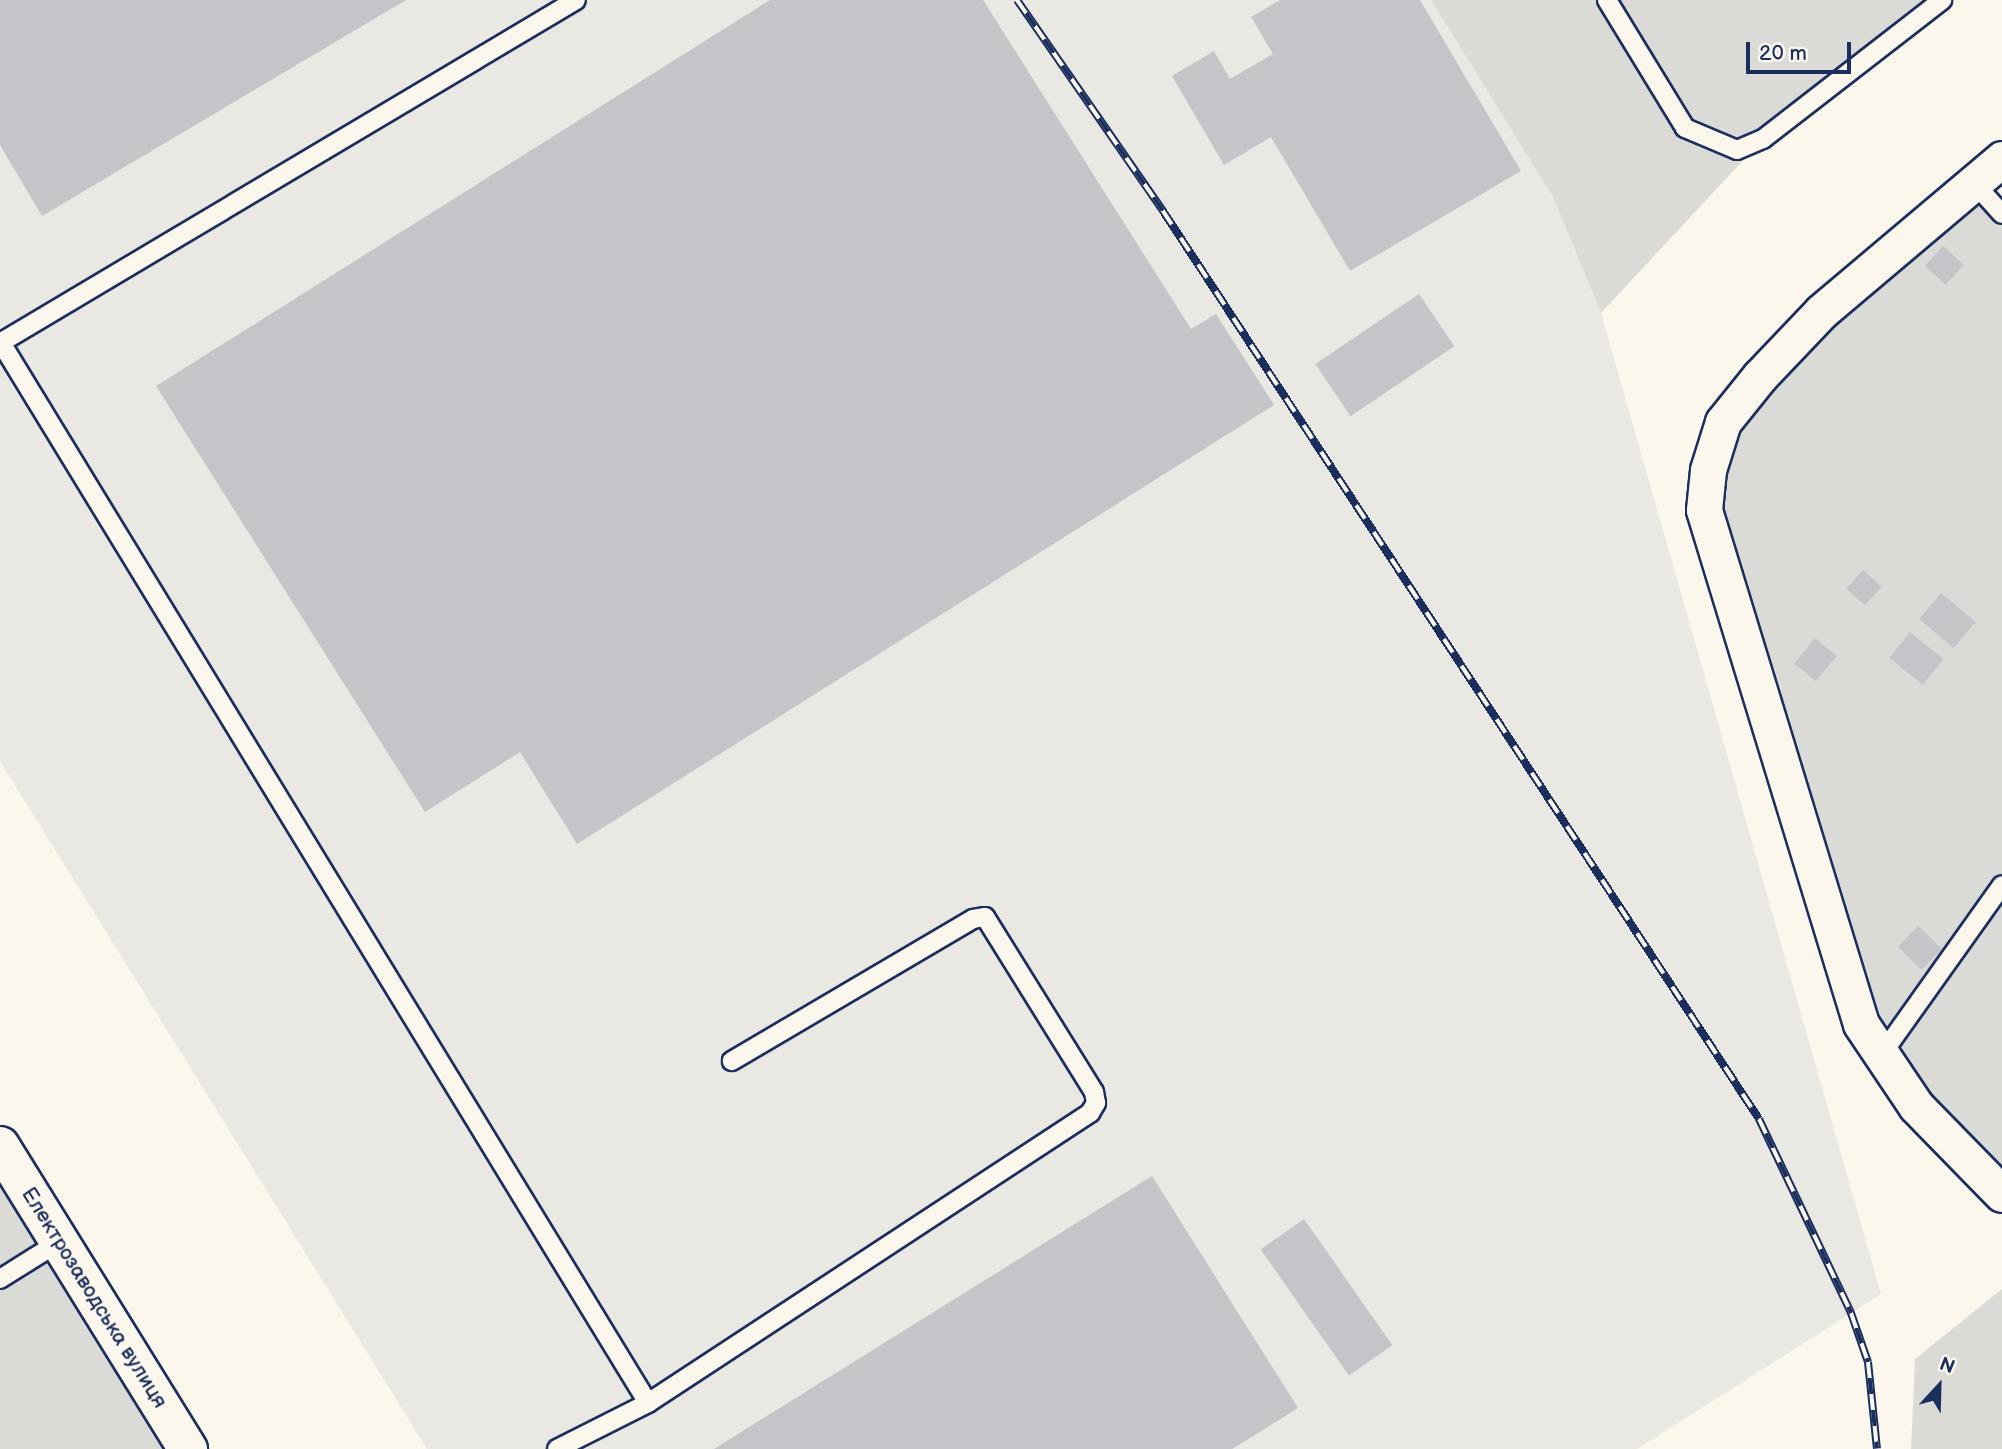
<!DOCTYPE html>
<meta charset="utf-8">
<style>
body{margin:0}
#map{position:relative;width:2002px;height:1449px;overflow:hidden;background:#fbf7ec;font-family:"Balsamiq Sans",sans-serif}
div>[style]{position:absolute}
.built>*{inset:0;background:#eae8e2}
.green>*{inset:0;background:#dadad7}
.building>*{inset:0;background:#c3c5c9;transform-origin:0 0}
.roads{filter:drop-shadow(2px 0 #1b2f5e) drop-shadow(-2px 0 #1b2f5e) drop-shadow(0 2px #1b2f5e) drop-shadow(0 -2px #1b2f5e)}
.lane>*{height:18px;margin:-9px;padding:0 9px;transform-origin:9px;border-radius:9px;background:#fbf7ec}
.street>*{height:35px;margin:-17.5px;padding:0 17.5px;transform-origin:17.5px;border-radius:17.5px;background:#fbf7ec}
.secondary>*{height:38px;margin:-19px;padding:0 19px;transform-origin:19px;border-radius:19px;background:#fbf7ec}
.rail>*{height:8px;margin-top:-4px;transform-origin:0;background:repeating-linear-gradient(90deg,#fbf7ec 0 16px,#1b2f5e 0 32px);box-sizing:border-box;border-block:2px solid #1b2f5e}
span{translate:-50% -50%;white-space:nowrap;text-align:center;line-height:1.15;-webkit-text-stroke:6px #fbf7ec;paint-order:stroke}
.street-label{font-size:21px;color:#1b2f5e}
.north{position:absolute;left:1904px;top:1351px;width:70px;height:70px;-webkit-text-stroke:5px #fbf7ec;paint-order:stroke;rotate:22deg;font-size:19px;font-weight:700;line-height:28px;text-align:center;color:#1b2f5e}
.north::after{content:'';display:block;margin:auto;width:24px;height:32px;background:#1b2f5e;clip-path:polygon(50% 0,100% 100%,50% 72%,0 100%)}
.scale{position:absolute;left:1746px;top:42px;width:105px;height:32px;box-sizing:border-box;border:4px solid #1b2f5e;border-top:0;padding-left:9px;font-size:21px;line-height:24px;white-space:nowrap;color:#1b2f5e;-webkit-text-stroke:5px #fbf7ec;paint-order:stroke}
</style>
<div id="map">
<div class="built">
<i style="clip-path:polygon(0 0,1431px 0,1553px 197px,1601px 313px,1881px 1294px,1637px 1449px,427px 1449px,0 761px)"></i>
</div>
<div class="green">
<i style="clip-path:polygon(1431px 0,1942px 0,1763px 139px,1601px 313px,1553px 197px)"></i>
<i style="clip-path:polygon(1975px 184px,2002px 214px,2002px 1194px,1882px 1054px,1708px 470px,1723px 422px)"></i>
<i style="clip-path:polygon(0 1146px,188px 1449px,0 1449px)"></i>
<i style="clip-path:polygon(2002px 1289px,2002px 1449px,1911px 1449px,1915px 1359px)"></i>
</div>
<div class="building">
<i style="clip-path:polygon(0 0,406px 0,42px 216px,0 145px)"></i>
<i style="clip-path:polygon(770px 0,983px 0,1191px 329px,1216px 314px,1274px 405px,577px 844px,520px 752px,425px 812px,156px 386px)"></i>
<i style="clip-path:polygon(1280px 0,1420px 0,1521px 171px,1350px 271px,1271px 137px,1224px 165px,1172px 76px,1214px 51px,1230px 79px,1273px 54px,1251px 17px)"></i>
<i style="left:1943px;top:246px;width:28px;height:27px;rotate:42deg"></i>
<i style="left:1419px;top:294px;width:63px;height:125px;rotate:56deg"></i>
<i style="left:1863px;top:570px;width:25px;height:25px;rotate:42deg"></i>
<i style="left:1941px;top:593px;width:45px;height:34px;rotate:40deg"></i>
<i style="left:1910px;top:632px;width:43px;height:33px;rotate:39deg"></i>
<i style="left:1815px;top:638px;width:28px;height:33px;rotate:39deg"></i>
<i style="left:1918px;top:926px;width:33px;height:29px;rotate:44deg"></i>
<i style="clip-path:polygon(1152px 1176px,1298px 1408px,1232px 1449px,714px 1449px)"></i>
<i style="left:1304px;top:1219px;width:154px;height:53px;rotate:55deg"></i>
</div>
<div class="roads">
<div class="lane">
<i style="left:1607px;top:0;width:150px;rotate:58.6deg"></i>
<i style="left:1685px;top:128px;width:56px;rotate:22.9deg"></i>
<i style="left:1737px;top:150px;width:28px;rotate:-23deg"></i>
<i style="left:1763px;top:139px;width:227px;rotate:-37.8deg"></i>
<i style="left:1975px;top:184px;width:40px;rotate:48deg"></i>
<i style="left:0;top:341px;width:1244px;rotate:58.61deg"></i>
<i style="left:0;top:343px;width:670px;rotate:-30.77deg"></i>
<i style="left:1882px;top:1054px;width:207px;rotate:-54.6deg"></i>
<i style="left:0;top:1279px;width:70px;rotate:-32.1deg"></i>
<i style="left:557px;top:1449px;width:102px;rotate:-26.8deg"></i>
<i style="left:648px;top:1403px;width:529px;rotate:-33.27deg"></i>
<i style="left:1090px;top:1113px;width:12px;rotate:-59deg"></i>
<i style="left:1096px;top:1103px;width:11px;rotate:-100deg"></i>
<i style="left:1094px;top:1092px;width:206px;rotate:-121.9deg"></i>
<i style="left:985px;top:917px;width:12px;rotate:171deg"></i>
<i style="left:973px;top:919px;width:280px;rotate:149.5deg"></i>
</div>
<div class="street">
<i style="left:2002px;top:159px;width:237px;rotate:139.8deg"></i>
<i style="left:1821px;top:312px;width:88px;rotate:133.6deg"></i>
<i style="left:1760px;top:376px;width:59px;rotate:128.8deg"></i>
<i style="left:1723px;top:422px;width:50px;rotate:107.4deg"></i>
<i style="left:1708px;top:470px;width:40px;rotate:95.7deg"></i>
<i style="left:1704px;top:510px;width:537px;rotate:73.01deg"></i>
<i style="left:1861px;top:1024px;width:99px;rotate:56.1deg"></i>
<i style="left:1916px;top:1106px;width:123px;rotate:45.7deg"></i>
</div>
<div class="secondary">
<i style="left:0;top:1146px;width:357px;rotate:58.2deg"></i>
</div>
</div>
<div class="rail">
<i style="left:1017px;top:0;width:257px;rotate:55.3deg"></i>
<i style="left:1163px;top:211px;width:1086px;rotate:56.72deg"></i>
<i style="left:1759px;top:1119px;width:215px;rotate:64.6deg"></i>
<i style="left:1851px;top:1313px;width:52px;rotate:70.9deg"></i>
<i style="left:1868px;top:1362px;width:87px;rotate:84.1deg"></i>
</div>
<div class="street-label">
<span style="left:94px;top:1298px;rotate:58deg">Електрозаводська вулиця</span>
</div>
<div class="north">N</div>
<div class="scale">20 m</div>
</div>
